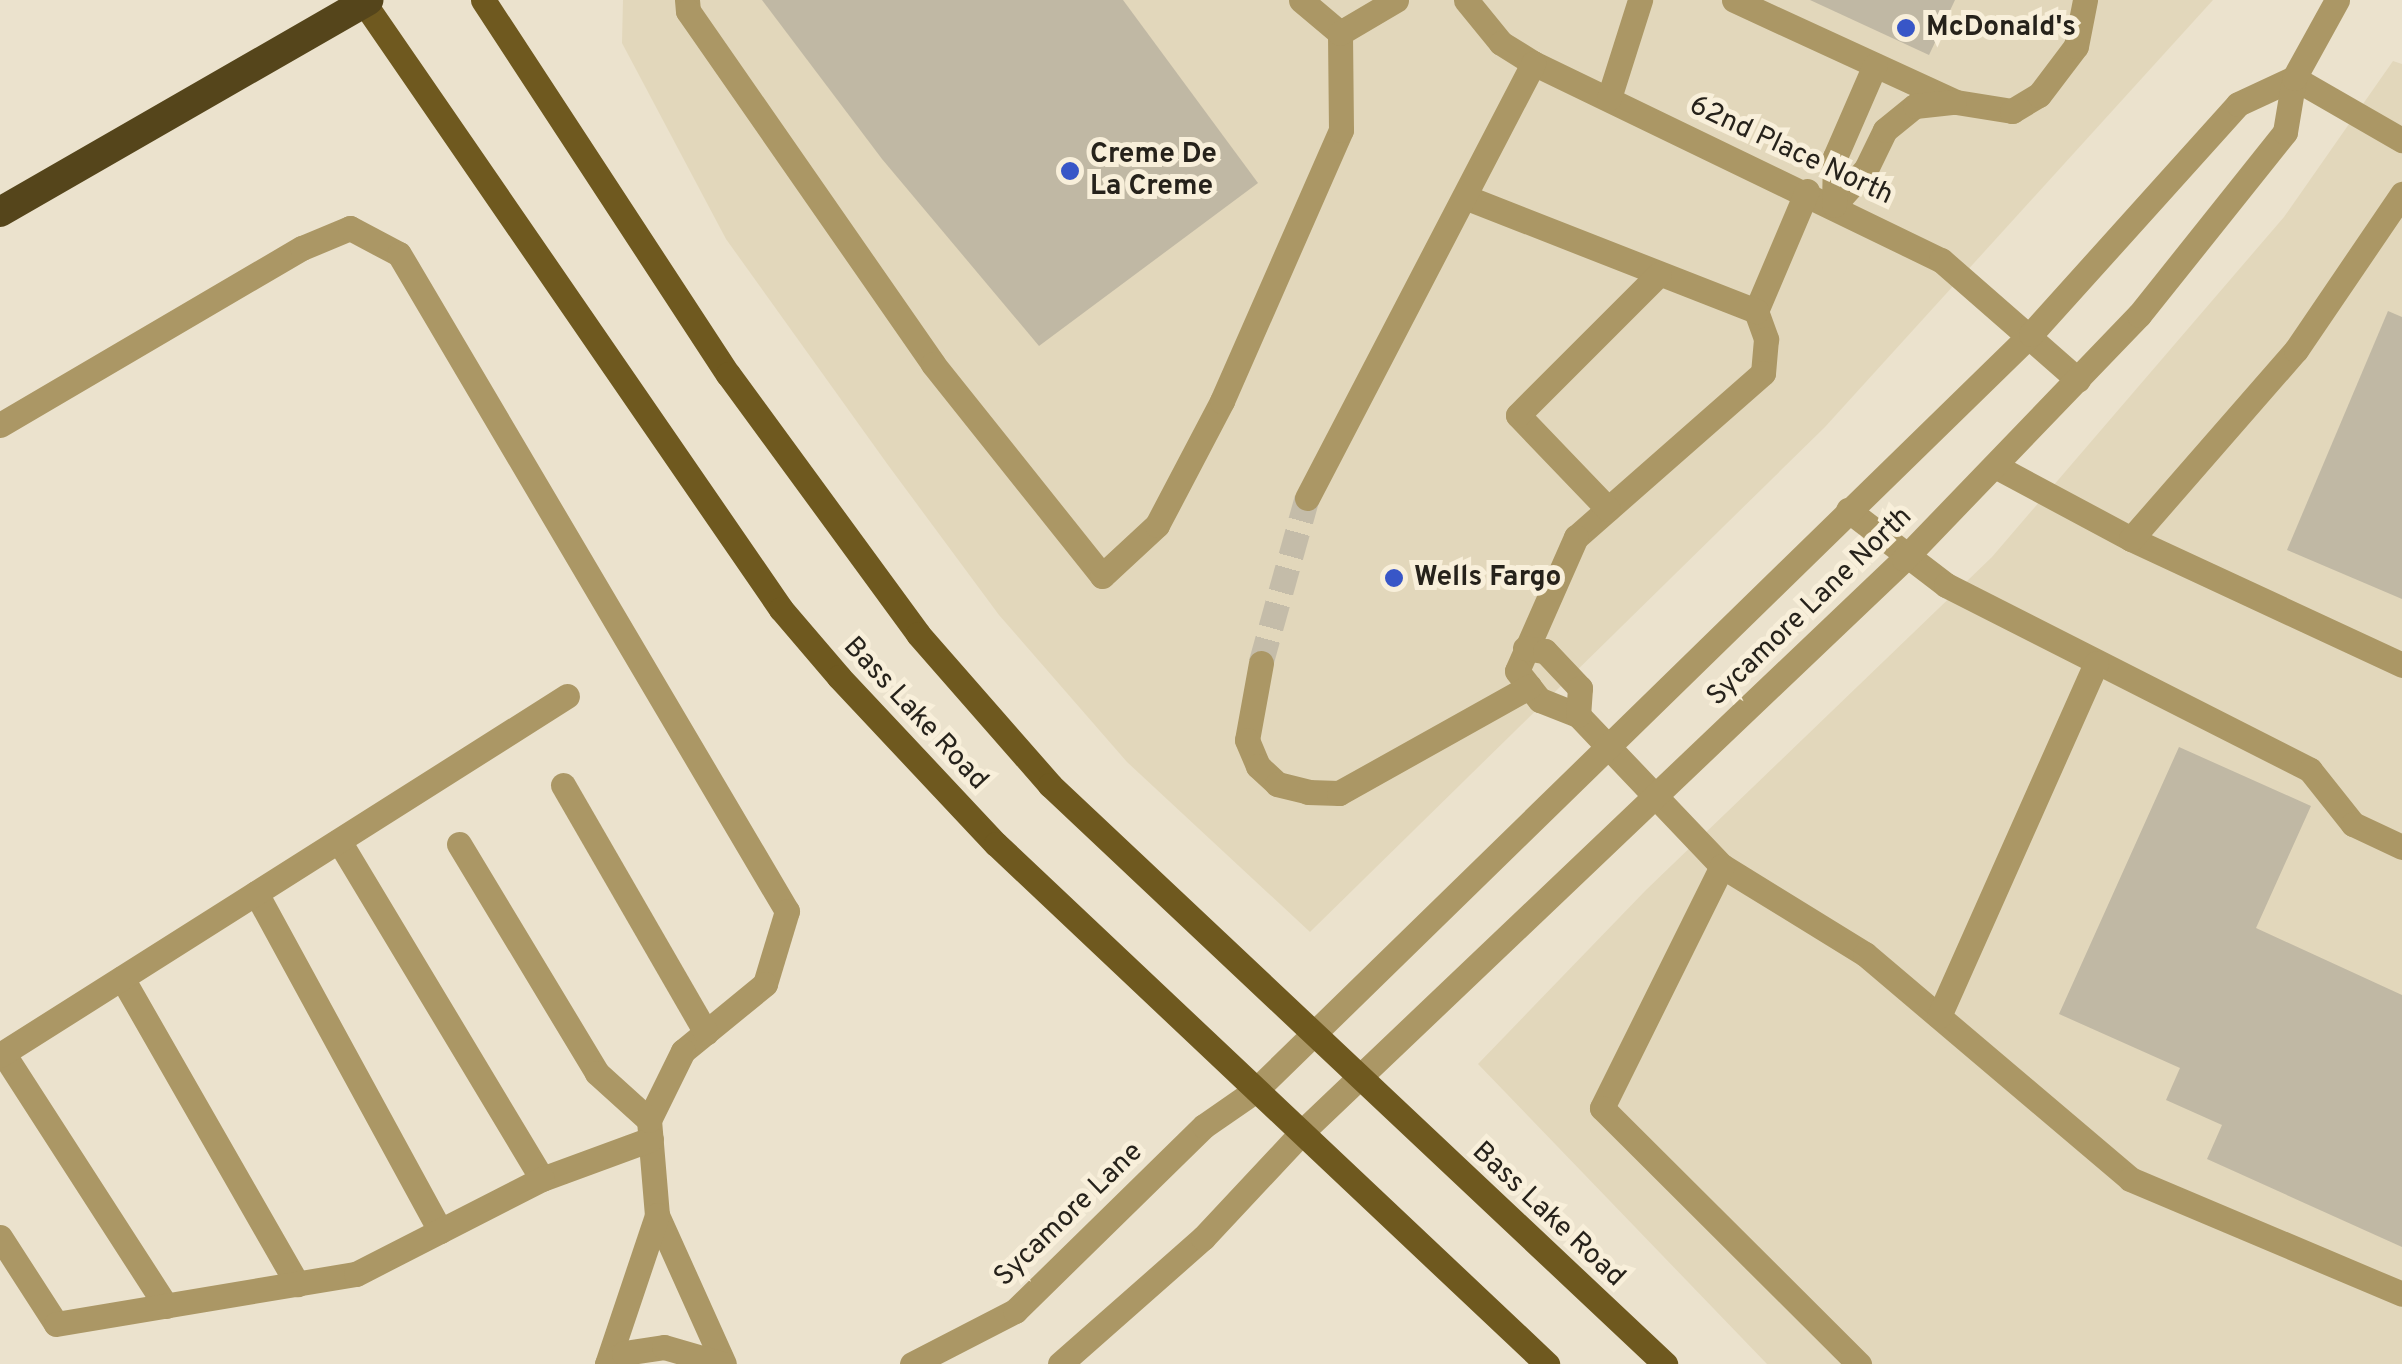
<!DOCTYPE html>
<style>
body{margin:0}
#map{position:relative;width:2402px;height:1364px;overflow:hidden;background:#ebe2cd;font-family:Overpass,sans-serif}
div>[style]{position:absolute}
.built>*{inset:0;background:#e2d7bb}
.building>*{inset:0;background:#c0b8a4}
.minor-tunnel>*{height:25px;margin-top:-12.5px;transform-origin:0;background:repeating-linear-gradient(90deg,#c4bca9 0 25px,transparent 0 37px)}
.minor>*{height:25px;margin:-12.5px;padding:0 12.5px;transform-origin:12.5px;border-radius:12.5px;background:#ab9765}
.major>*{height:25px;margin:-12.5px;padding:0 12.5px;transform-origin:12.5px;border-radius:12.5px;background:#6f591f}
.highway>*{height:30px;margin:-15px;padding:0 15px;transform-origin:15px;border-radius:15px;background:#55451b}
.dots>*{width:28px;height:28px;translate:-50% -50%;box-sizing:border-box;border:5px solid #f8efda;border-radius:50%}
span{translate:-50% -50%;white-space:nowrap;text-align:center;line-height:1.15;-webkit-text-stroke:10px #f8efda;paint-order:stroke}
.poi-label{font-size:28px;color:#26221b;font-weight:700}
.left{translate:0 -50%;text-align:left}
.street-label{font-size:28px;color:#26221b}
</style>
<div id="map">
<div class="built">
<i style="clip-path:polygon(623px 0,2213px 0,1825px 427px,1310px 932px,1127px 762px,999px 615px,888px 465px,726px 239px,622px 43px)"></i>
<i style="clip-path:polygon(2393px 61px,2402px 64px,2402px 1364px,1767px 1364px,1478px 1064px,1646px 890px,1992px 557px,2284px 217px)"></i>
</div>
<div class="building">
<i style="clip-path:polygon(762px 0,1123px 0,1258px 183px,1039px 346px,882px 159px)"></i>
<i style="clip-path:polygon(1810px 0,1955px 0,1929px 55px)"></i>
<i style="clip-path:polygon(2388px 311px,2402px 317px,2402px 599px,2287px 550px)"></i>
<i style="clip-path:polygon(2179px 747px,2311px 806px,2256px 928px,2402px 995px,2402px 1247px,2207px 1159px,2222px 1125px,2166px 1100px,2180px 1068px,2059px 1014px)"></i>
</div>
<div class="minor-tunnel">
<i style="left:1261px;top:663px;width:171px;rotate:-74.4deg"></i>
</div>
<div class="minor">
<i style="left:687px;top:0;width:11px;rotate:85deg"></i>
<i style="left:688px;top:11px;width:430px;rotate:55.2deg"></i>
<i style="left:933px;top:364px;width:271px;rotate:51.4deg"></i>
<i style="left:1102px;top:576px;width:75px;rotate:-42.8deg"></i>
<i style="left:1157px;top:525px;width:140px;rotate:-62.3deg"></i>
<i style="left:1222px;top:401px;width:296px;rotate:-66.3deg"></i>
<i style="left:1341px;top:130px;width:97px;rotate:-90.6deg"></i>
<i style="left:1340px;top:33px;width:51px;rotate:-139.8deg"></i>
<i style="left:1466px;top:0;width:55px;rotate:50.9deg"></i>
<i style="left:1501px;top:43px;width:38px;rotate:32deg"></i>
<i style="left:1533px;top:63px;width:453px;rotate:25.8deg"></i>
<i style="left:1941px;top:260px;width:182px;rotate:41.2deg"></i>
<i style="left:1734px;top:0;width:244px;rotate:24.7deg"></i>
<i style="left:1956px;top:102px;width:57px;rotate:9.1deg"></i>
<i style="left:2012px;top:111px;width:31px;rotate:-31deg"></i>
<i style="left:2039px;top:95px;width:61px;rotate:-52.9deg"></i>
<i style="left:2076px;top:46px;width:47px;rotate:-78.9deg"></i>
<i style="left:1340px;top:33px;width:65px;rotate:-30.5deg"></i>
<i style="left:2294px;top:78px;width:125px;rotate:29.9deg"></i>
<i style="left:1609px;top:98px;width:103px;rotate:-72.4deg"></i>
<i style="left:1807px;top:191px;width:130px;rotate:113deg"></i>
<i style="left:1756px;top:311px;width:30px;rotate:70deg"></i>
<i style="left:1766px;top:339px;width:34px;rotate:95deg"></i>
<i style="left:1763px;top:373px;width:249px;rotate:138.7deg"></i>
<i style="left:1576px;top:537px;width:146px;rotate:113.8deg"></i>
<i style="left:1517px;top:671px;width:37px;rotate:52deg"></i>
<i style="left:1540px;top:700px;width:41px;rotate:21.5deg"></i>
<i style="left:1578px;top:715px;width:209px;rotate:46.4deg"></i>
<i style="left:1722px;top:866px;width:168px;rotate:31.6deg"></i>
<i style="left:1865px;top:954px;width:348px;rotate:40.3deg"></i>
<i style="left:2130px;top:1179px;width:295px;rotate:22.9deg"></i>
<i style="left:1465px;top:197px;width:313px;rotate:21.4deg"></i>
<i style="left:1834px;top:205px;width:48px;rotate:-48.4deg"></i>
<i style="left:1866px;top:169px;width:43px;rotate:-64deg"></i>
<i style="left:1885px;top:130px;width:38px;rotate:-39deg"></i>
<i style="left:1915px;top:106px;width:39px;rotate:-6deg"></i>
<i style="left:1834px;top:205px;width:48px;rotate:-88.8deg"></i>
<i style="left:1835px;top:157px;width:100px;rotate:-66.5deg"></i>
<i style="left:0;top:425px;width:350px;rotate:-30.4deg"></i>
<i style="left:302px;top:248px;width:52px;rotate:-22.6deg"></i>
<i style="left:350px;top:228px;width:55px;rotate:28deg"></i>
<i style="left:399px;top:254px;width:763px;rotate:59.44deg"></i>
<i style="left:787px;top:911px;width:76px;rotate:106.8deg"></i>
<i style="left:765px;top:984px;width:106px;rotate:140.7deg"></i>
<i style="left:683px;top:1051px;width:77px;rotate:116.2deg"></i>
<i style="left:649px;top:1120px;width:95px;rotate:85.2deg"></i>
<i style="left:657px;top:1215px;width:163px;rotate:65.8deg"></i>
<i style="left:1995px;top:466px;width:154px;rotate:28.2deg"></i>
<i style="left:2131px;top:539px;width:299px;rotate:24.9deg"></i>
<i style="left:1307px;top:498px;width:490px;rotate:-62.5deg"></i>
<i style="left:1608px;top:509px;width:130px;rotate:-133.8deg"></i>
<i style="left:1518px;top:415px;width:199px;rotate:-45deg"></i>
<i style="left:1848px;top:510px;width:123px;rotate:37.4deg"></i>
<i style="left:1946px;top:585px;width:408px;rotate:26.9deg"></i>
<i style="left:2310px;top:770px;width:69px;rotate:51.5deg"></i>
<i style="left:2353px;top:824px;width:54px;rotate:25.1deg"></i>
<i style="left:2131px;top:539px;width:251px;rotate:-48.9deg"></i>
<i style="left:2296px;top:350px;width:189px;rotate:-55.8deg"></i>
<i style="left:1525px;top:648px;width:20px;rotate:9deg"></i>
<i style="left:1545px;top:651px;width:51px;rotate:46.6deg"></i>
<i style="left:1580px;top:688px;width:27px;rotate:94deg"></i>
<i style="left:1261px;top:663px;width:78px;rotate:100.3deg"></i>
<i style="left:1247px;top:740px;width:28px;rotate:67deg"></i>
<i style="left:1258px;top:766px;width:26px;rotate:43deg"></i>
<i style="left:1277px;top:784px;width:32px;rotate:14deg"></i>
<i style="left:1308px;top:792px;width:31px;rotate:2deg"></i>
<i style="left:1339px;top:793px;width:218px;rotate:-29.2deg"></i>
<i style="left:563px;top:785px;width:286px;rotate:60deg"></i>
<i style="left:339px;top:841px;width:394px;rotate:59deg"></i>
<i style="left:542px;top:1179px;width:116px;rotate:-20.2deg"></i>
<i style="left:459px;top:844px;width:267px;rotate:58.9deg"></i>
<i style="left:597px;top:1073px;width:70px;rotate:42.1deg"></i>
<i style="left:1722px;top:866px;width:270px;rotate:116.4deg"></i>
<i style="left:1602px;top:1108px;width:363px;rotate:44.9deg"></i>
<i style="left:256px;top:893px;width:385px;rotate:61.4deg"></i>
<i style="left:122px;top:978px;width:353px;rotate:60.2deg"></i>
<i style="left:1939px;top:1016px;width:386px;rotate:-66deg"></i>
<i style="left:3px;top:1053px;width:301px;rotate:57.2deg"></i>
<i style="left:0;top:1055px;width:671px;rotate:-32.34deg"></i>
<i style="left:0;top:1237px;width:103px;rotate:57.2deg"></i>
<i style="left:56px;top:1324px;width:304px;rotate:-9.5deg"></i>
<i style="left:356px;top:1274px;width:209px;rotate:-27.1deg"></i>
<i style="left:607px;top:1364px;width:157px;rotate:-71.4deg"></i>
<i style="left:607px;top:1364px;width:20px;rotate:-33deg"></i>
<i style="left:624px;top:1353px;width:40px;rotate:-8.5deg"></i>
<i style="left:664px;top:1347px;width:61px;rotate:16.1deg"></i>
<i style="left:912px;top:1364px;width:116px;rotate:-27.2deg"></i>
<i style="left:1015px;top:1311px;width:264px;rotate:-44.4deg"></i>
<i style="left:1204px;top:1126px;width:63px;rotate:-34.7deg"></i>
<i style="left:1256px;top:1090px;width:1083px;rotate:-44.29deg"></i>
<i style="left:2031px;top:334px;width:309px;rotate:-48deg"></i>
<i style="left:2238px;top:104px;width:62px;rotate:-24.9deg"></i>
<i style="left:1060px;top:1364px;width:191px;rotate:-41.4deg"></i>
<i style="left:1203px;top:1238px;width:146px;rotate:-46.9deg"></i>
<i style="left:1303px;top:1131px;width:830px;rotate:-43.58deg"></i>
<i style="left:1904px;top:559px;width:339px;rotate:-46.1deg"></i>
<i style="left:2139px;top:315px;width:234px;rotate:-51.4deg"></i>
<i style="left:2285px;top:132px;width:55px;rotate:-80.5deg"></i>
<i style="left:2294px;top:78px;width:89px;rotate:-61.1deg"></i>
</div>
<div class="major">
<i style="left:362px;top:0;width:739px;rotate:55.47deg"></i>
<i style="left:781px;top:609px;width:89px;rotate:49.5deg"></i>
<i style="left:839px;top:677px;width:229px;rotate:46.8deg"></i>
<i style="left:996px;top:844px;width:758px;rotate:43.34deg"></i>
<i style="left:483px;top:0;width:447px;rotate:56.8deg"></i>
<i style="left:728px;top:374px;width:322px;rotate:53.8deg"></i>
<i style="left:918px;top:634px;width:201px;rotate:48.8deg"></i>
<i style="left:1050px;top:785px;width:845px;rotate:43.27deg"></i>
</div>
<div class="highway">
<i style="left:0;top:212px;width:425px;rotate:-29.9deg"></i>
</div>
<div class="dots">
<i style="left:1906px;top:28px;background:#3856c7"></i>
<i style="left:1070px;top:171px;background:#3856c7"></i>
<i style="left:1394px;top:578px;background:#3856c7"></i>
</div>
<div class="poi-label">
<span class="left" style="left:1926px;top:28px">McDonald's</span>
<span class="left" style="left:1090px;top:171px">Creme De<br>La Creme</span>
<span class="left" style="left:1414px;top:578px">Wells Fargo</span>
</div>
<div class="street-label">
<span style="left:1791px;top:151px;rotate:25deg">62nd Place North</span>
<span style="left:1810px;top:607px;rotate:-44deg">Sycamore Lane North</span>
<span style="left:915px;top:714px;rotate:47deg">Bass Lake Road</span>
<span style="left:1069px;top:1215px;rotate:-44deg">Sycamore Lane</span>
<span style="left:1548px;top:1215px;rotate:43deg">Bass Lake Road</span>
</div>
</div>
